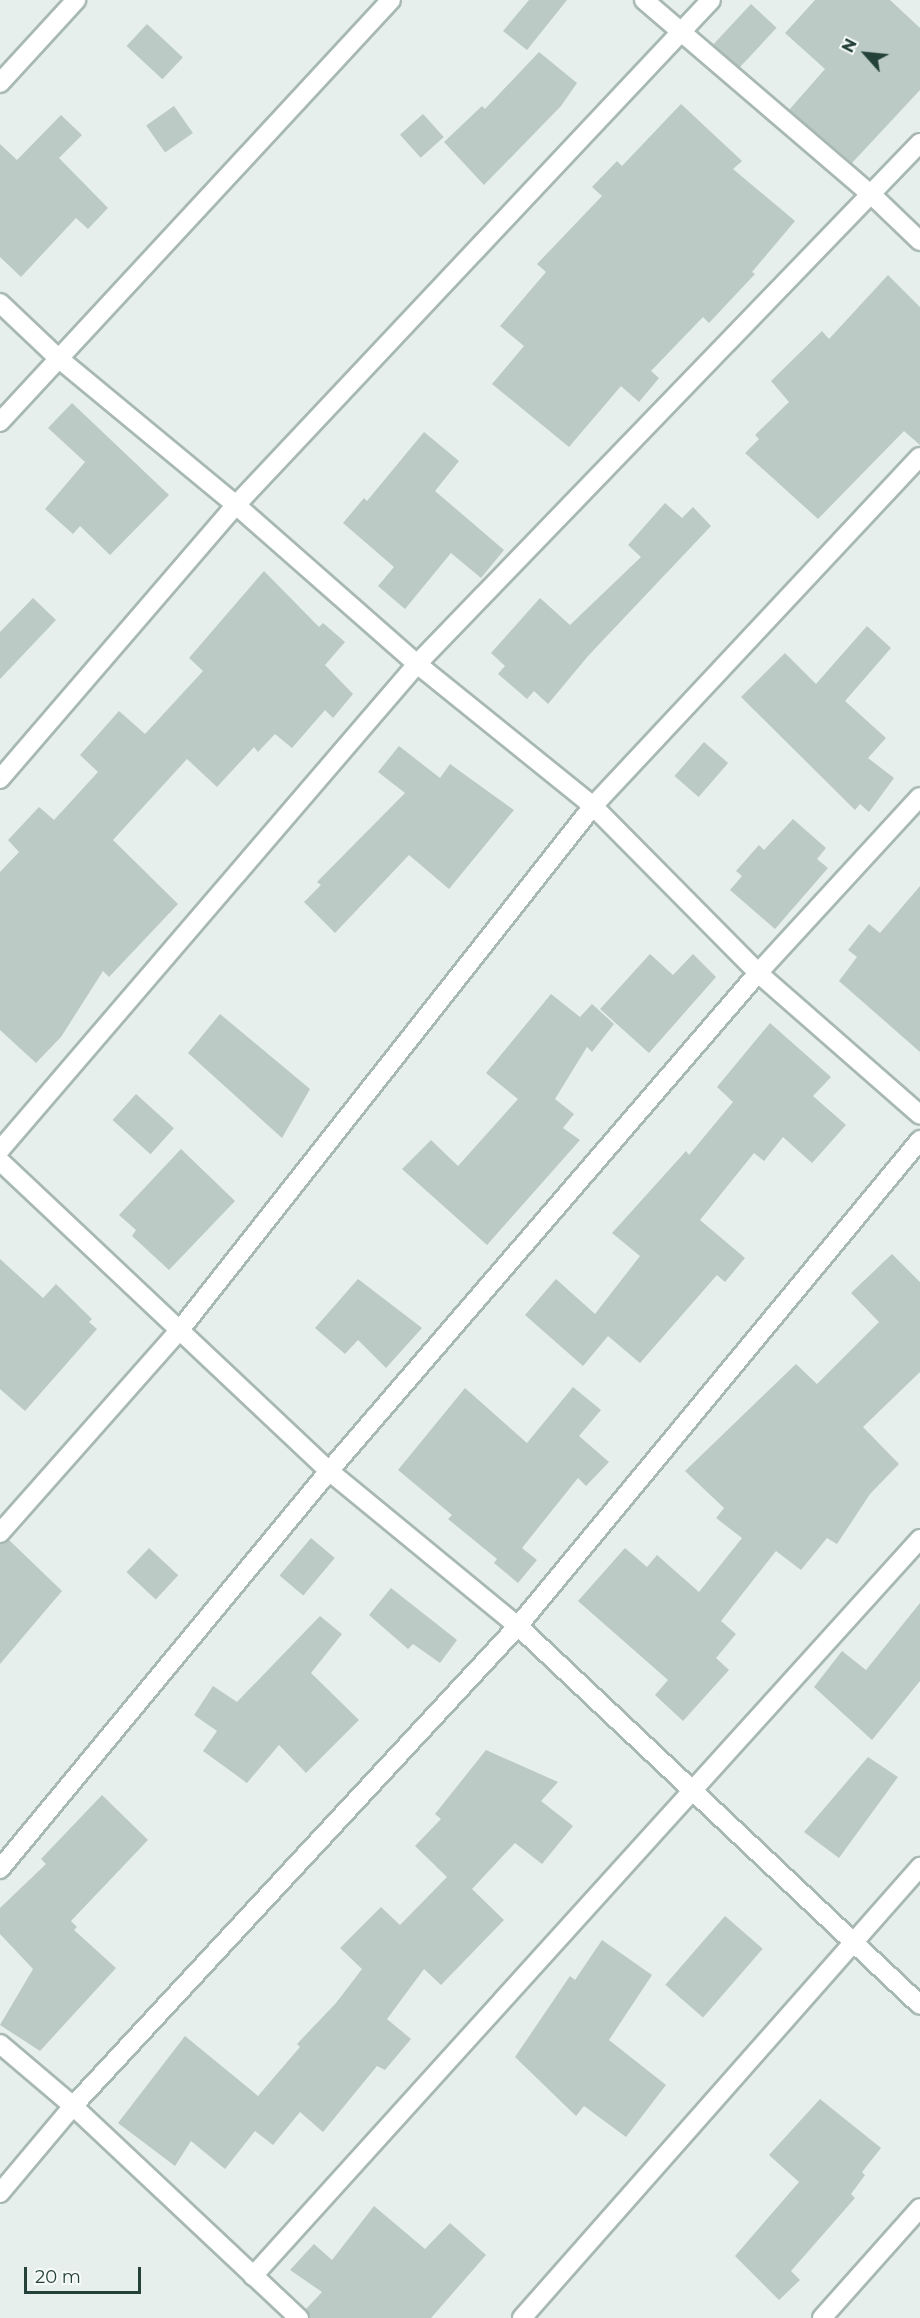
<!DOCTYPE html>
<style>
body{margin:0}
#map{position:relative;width:920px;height:2318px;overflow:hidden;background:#e6efeb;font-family:Montserrat,sans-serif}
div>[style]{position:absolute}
.building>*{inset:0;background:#bbcac4;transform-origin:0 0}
.roads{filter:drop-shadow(2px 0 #a8b8b2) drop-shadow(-2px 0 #a8b8b2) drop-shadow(0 2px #a8b8b2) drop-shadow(0 -2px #a8b8b2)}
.minor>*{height:18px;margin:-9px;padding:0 9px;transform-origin:9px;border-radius:9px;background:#fff}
span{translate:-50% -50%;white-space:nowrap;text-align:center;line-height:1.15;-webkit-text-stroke:6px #f7fbf9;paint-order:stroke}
.north{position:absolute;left:836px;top:24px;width:60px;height:60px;-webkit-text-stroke:4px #f7fbf9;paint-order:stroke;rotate:297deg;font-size:16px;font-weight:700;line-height:24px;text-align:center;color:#24423a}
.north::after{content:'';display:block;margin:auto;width:21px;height:27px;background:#24423a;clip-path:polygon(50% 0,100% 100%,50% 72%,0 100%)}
.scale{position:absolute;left:24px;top:2267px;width:117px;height:27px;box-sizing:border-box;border:3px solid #24423a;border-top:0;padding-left:8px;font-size:18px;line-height:21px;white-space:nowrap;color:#24423a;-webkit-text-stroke:4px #f7fbf9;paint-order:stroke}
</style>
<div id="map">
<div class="building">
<i style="clip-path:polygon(529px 0,567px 0,527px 50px,503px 31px)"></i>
<i style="clip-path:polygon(815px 0,890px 0,920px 28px,920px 90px,852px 163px,789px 110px,825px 69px,785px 33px)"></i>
<i style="left:751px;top:4px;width:35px;height:55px;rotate:43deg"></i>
<i style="left:147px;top:24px;width:49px;height:30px;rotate:43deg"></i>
<i style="clip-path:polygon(539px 52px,577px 83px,561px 106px,484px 185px,444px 142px,482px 106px,485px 109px)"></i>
<i style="clip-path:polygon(681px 104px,742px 161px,733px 169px,795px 221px,752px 272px,755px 274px,709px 323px,703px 317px,651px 371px,659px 378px,639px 402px,621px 386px,569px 447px,492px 384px,524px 346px,500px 326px,546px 272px,537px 264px,602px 196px,592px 187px,617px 161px,622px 166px)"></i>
<i style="left:174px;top:106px;width:33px;height:34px;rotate:55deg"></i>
<i style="left:423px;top:114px;width:31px;height:31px;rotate:48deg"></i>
<i style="clip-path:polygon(61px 115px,82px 135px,59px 158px,108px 208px,88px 229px,76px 218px,21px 277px,0 257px,0 144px,17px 160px)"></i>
<i style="clip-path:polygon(888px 275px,920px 307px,920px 445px,904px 431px,818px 519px,745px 453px,759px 439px,755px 435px,789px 402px,771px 381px,822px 331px,829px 339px)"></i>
<i style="clip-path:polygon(72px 403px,169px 495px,110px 555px,80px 526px,73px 534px,45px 509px,85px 462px,48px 428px)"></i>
<i style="clip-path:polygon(424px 432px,459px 461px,435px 491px,504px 550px,481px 578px,451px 553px,405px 609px,378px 586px,394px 567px,343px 523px,364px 498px,367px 501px)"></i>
<i style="clip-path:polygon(665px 503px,682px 518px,693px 507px,711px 526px,588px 656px,548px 704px,534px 691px,527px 699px,498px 674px,505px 666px,491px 653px,540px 598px,570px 625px,641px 557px,628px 545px)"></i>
<i style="clip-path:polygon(264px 571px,319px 627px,323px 623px,345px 642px,325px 665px,353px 694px,333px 718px,325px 710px,292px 748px,275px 734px,258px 752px,254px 747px,217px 787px,187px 759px,113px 840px,178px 904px,109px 977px,103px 971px,61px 1037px,36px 1063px,0 1030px,0 872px,19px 852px,8px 840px,39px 807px,54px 820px,98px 772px,80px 755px,119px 711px,145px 734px,203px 671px,189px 658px)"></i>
<i style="clip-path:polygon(33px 598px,56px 620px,0 679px,0 632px)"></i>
<i style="clip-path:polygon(867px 626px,891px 648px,845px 701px,886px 738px,868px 758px,894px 778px,869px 812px,860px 804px,855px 810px,741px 697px,785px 653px,816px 684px)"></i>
<i style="left:704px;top:742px;width:32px;height:45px;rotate:41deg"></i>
<i style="clip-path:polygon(399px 746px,440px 778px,450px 764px,514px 810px,449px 889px,409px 855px,335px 933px,304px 902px,321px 885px,317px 882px,405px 793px,378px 772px)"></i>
<i style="clip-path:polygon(793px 819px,826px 848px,817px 859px,828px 868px,775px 929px,730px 890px,742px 876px,736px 871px,759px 845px,764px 850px)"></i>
<i style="clip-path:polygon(920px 886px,920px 1052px,839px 981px,857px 957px,848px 950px,869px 924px,880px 933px)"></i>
<i style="clip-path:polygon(650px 954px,673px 975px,693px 954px,716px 977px,649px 1053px,600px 1009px)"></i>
<i style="clip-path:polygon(551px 994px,580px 1017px,592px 1004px,614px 1024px,592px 1052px,587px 1047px,555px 1099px,574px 1114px,563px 1128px,580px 1140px,487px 1245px,402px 1169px,431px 1140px,458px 1166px,518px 1099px,486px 1073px)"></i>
<i style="clip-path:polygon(220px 1014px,310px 1089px,282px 1138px,188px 1053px)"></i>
<i style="clip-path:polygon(770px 1023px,831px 1077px,813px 1096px,846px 1125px,812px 1163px,783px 1137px,764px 1161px,754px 1153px,700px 1220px,745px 1258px,725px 1282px,717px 1275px,640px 1363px,608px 1336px,583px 1366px,525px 1315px,556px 1279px,595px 1314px,640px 1256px,612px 1233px,686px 1151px,689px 1155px,733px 1102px,717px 1087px)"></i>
<i style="left:136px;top:1094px;width:51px;height:35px;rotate:42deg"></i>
<i style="clip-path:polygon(181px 1149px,235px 1201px,169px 1270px,132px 1236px,136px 1230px,119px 1215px)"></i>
<i style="clip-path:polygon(892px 1254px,920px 1282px,920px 1372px,863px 1427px,899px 1464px,870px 1494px,837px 1544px,827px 1538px,801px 1570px,776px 1551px,721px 1621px,736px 1634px,716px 1658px,729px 1670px,683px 1721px,655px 1695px,668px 1680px,578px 1601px,625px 1548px,647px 1567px,657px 1555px,699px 1592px,742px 1538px,716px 1518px,724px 1508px,685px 1471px,796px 1364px,817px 1384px,879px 1322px,851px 1293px)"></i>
<i style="clip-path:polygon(0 1259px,43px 1298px,56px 1284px,92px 1319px,89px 1322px,97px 1329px,25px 1411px,0 1389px)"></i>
<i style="clip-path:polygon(358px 1279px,422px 1328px,386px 1368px,358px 1340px,345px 1354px,315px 1328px)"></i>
<i style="clip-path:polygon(573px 1387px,601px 1410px,579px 1436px,609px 1462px,586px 1486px,578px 1478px,522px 1548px,537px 1560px,518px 1583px,494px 1563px,497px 1559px,448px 1519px,452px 1515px,398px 1470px,465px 1388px,527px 1443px)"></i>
<i style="left:311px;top:1538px;width:31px;height:49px;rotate:40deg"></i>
<i style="clip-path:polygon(9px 1540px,62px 1591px,0 1664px,0 1544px)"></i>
<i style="left:149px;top:1548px;width:40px;height:33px;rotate:43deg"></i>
<i style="clip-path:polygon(391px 1588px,457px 1640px,440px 1663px,413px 1644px,408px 1649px,369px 1615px)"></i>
<i style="clip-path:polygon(920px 1603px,920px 1681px,872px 1740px,814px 1687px,842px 1651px,866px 1670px)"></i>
<i style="clip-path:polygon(320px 1616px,342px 1634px,311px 1673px,359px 1720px,306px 1773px,279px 1745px,247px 1783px,203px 1751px,217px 1731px,194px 1715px,213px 1686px,237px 1702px)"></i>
<i style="clip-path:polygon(486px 1750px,558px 1782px,541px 1801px,573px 1826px,542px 1864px,515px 1843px,472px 1889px,504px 1920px,441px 1985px,424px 1969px,387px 2019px,411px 2039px,385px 2070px,377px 2066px,323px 2132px,300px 2112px,273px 2145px,255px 2131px,225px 2169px,191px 2141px,175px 2166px,118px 2123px,185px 2036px,258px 2096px,300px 2047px,297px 2044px,336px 2003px,362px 1969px,340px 1948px,381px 1907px,400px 1925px,447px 1877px,415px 1846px,441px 1819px,435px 1814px)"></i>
<i style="clip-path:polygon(868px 1757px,898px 1777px,839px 1858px,804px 1832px)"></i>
<i style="clip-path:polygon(102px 1795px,148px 1840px,71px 1921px,77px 1927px,74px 1930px,116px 1968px,40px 2051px,0 2025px,33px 1969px,0 1934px,0 1908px,46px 1864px,41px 1859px)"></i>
<i style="left:725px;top:1916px;width:50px;height:91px;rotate:41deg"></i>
<i style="clip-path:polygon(602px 1940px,652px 1975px,609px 2040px,666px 2085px,626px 2137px,584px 2106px,576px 2116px,515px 2057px,570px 1976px,575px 1980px)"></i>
<i style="clip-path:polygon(820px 2099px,881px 2148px,862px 2172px,865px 2175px,851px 2194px,855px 2198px,791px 2271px,800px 2280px,779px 2300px,735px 2256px,799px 2182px,769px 2155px)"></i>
<i style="clip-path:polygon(374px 2206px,425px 2249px,450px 2223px,486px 2255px,431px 2318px,310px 2318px,306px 2309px,322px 2292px,290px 2270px,314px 2244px,332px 2260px)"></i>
</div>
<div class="roads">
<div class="minor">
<i style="left:644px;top:0;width:301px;rotate:40.6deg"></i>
<i style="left:873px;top:196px;width:65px;rotate:43.8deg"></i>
<i style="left:0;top:83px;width:113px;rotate:-47.5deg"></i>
<i style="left:0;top:303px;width:79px;rotate:43.5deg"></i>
<i style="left:57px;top:357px;width:232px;rotate:39.6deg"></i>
<i style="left:236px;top:505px;width:241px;rotate:41.3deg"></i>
<i style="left:417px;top:664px;width:226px;rotate:38.9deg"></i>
<i style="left:593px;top:806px;width:235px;rotate:45.3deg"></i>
<i style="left:758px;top:973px;width:215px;rotate:41.2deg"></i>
<i style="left:0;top:422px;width:575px;rotate:-47.18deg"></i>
<i style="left:0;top:779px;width:362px;rotate:-49.3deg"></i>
<i style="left:236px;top:505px;width:693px;rotate:-46.75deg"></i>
<i style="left:0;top:1150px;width:640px;rotate:-49.37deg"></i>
<i style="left:417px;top:664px;width:724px;rotate:-46.01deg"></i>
<i style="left:0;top:1161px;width:452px;rotate:43.3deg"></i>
<i style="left:329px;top:1471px;width:244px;rotate:39.4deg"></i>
<i style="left:518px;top:1626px;width:552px;rotate:43.31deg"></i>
<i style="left:0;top:1533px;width:270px;rotate:-48.5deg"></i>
<i style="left:179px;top:1331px;width:669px;rotate:-51.74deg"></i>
<i style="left:593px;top:806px;width:478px;rotate:-46.9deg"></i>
<i style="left:0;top:1869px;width:516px;rotate:-50.42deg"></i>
<i style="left:329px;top:1471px;width:657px;rotate:-49.26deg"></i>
<i style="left:758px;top:973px;width:239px;rotate:-47.4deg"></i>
<i style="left:0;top:2044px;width:96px;rotate:40.3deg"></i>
<i style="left:73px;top:2106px;width:310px;rotate:43.2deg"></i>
<i style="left:0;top:2193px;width:114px;rotate:-50deg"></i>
<i style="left:73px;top:2106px;width:655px;rotate:-47.17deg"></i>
<i style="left:518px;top:1626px;width:631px;rotate:-50.4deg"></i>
<i style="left:253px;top:2276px;width:994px;rotate:-47.85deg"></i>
<i style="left:522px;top:2318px;width:602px;rotate:-48.57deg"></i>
<i style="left:822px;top:2318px;width:147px;rotate:-48.3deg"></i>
</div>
</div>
<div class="north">N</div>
<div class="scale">20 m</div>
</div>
